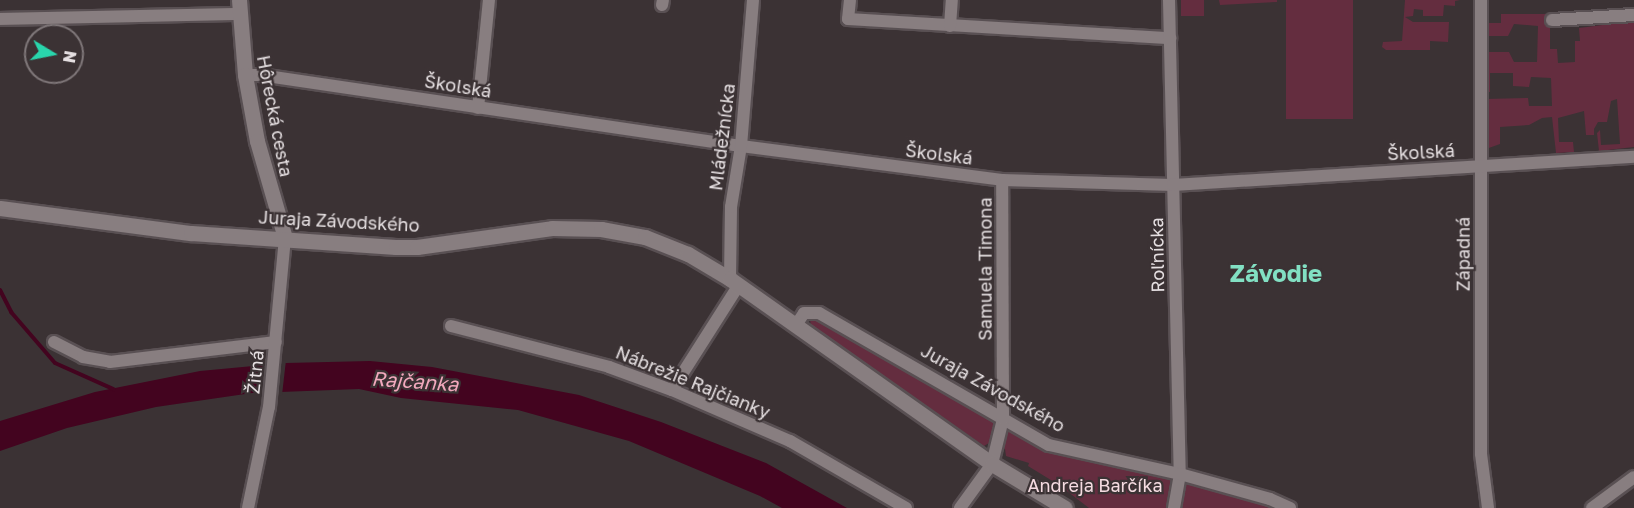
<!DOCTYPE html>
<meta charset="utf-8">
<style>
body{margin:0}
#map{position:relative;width:1634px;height:508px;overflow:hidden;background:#3b3234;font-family:"Golos Text",sans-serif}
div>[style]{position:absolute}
.green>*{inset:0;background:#642d3f;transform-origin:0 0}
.water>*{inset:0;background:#43041f}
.pier>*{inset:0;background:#3b3234}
.stream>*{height:4px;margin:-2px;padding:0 2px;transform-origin:2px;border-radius:2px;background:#43041f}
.roads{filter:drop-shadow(2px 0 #595053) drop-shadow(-2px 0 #595053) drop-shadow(0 2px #595053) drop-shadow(0 -2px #595053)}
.minor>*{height:12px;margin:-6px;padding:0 6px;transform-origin:6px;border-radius:6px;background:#887e80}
.tertiary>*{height:15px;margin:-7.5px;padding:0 7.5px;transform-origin:7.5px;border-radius:7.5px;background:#887e80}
span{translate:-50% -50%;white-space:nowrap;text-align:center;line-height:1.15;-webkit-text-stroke:4.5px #3b3234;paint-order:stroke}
.street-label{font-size:18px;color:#e5dfe1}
.park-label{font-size:18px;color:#f5dbe1}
.water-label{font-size:20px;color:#f2a9bd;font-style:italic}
.district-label{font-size:24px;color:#82e0c3;font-weight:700}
.north{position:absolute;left:24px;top:24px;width:60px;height:60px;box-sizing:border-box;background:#3b3234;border:2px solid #7f7779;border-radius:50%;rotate:100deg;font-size:16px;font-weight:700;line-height:24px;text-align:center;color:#e5dfe1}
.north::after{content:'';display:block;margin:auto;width:21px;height:27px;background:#29d5ac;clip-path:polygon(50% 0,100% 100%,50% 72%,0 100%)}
</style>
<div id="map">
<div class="green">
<i style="left:1181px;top:0;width:23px;height:16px"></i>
<i style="clip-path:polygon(1219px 0,1277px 0,1277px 2px,1220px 5px)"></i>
<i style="left:1286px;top:0;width:67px;height:119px"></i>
<i style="clip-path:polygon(1405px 0,1460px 0,1455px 1px,1455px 6px,1444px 5px,1443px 16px,1423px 16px,1423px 10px,1414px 9px,1413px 16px,1405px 17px,1413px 22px,1449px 22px,1448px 42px,1430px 41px,1430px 50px,1386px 50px,1382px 47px,1383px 42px,1402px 41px)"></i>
<i style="clip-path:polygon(1501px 14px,1550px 14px,1550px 49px,1557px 49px,1558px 63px,1575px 62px,1575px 41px,1580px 41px,1579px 28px,1634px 21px,1634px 147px,1599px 151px,1597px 133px,1600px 130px,1601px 145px,1620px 144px,1617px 99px,1611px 101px,1607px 122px,1598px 122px,1594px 129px,1594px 135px,1586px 135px,1584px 111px,1558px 118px,1559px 142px,1573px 142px,1574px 152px,1556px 153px,1552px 117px,1542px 118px,1529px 125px,1500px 127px,1500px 144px,1486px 149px,1486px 99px,1528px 98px,1529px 106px,1552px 106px,1551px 78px,1531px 77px,1529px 87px,1513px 86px,1513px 73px,1490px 73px,1490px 92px,1487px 92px,1487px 52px,1509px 52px,1514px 62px,1537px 62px,1538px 26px,1514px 24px,1508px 36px,1487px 36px,1487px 23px,1501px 23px)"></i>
<i style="clip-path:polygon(816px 317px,1048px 451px,1269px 503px,1279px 508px,1089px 508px,1059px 485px,1028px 466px,1029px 463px,1006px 456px,1005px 449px,989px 443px,984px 446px,811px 325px,810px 320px)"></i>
</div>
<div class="water">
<i style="clip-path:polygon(370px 361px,432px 367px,579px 395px,661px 422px,766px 463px,847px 508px,782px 508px,760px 496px,629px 441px,518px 410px,401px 398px,359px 389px,252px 393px,156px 407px,67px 428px,0 451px,0 421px,95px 392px,200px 371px,286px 363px)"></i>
</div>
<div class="pier">
<i style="clip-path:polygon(286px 360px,282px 395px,259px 396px,263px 362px)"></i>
</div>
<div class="stream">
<i style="left:0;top:290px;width:25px;rotate:63deg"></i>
<i style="left:11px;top:312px;width:67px;rotate:49.2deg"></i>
<i style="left:55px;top:363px;width:64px;rotate:24.1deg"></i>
</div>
<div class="roads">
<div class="minor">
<i style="left:850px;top:0;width:19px;rotate:96deg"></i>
<i style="left:848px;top:19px;width:323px;rotate:3.4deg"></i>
<i style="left:1169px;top:0;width:474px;rotate:88.7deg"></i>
<i style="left:1180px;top:474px;width:35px;rotate:100deg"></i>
<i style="left:1481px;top:0;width:454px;rotate:90deg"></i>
<i style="left:1481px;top:454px;width:54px;rotate:82.6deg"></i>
<i style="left:662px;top:5px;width:5px;rotate:-79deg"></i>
<i style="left:0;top:19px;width:240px;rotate:-1.2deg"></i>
<i style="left:1552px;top:20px;width:82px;rotate:-3.5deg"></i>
<i style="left:950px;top:26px;width:26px;rotate:-86deg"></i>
<i style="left:245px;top:75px;width:15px"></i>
<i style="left:260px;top:75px;width:486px;rotate:8.4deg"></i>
<i style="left:741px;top:146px;width:263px;rotate:7.4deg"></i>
<i style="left:1002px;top:180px;width:171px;rotate:1.7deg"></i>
<i style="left:1173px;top:185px;width:462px;rotate:-3.5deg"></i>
<i style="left:478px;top:108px;width:109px;rotate:-84.2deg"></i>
<i style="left:730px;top:279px;width:72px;rotate:-89.2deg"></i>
<i style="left:731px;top:207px;width:62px;rotate:-80.7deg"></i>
<i style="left:741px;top:146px;width:146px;rotate:-85.3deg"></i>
<i style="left:796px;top:325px;width:14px;rotate:-56deg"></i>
<i style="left:804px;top:313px;width:15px"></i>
<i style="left:819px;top:313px;width:265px;rotate:29.9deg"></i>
<i style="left:1049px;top:445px;width:134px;rotate:12.5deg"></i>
<i style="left:1180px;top:474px;width:93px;rotate:15.5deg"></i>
<i style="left:1270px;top:499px;width:22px;rotate:24deg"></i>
<i style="left:451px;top:326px;width:163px;rotate:14.5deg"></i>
<i style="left:609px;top:367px;width:67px;rotate:20.1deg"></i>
<i style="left:672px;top:390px;width:129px;rotate:23.4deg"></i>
<i style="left:790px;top:441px;width:134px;rotate:30deg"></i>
<i style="left:54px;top:342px;width:33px;rotate:27deg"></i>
<i style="left:83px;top:357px;width:27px;rotate:10deg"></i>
<i style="left:110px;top:362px;width:167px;rotate:-6.9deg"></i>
<i style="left:672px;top:390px;width:125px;rotate:-57.5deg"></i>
<i style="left:248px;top:508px;width:103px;rotate:-78.3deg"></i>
<i style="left:269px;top:407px;width:170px;rotate:-84.6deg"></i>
<i style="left:960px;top:508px;width:54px;rotate:-54deg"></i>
<i style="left:992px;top:464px;width:46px;rotate:-76.3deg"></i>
<i style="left:1003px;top:419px;width:239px;rotate:-90.2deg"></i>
<i style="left:1592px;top:508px;width:52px;rotate:-36.4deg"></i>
</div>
<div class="tertiary">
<i style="left:239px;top:0;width:75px;rotate:85.4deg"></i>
<i style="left:245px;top:75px;width:67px;rotate:79.7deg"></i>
<i style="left:257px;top:141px;width:101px;rotate:73.9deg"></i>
<i style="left:0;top:208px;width:193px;rotate:7.5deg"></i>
<i style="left:191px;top:233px;width:205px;rotate:3.9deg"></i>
<i style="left:396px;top:247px;width:21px"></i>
<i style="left:417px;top:247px;width:136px;rotate:-8deg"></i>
<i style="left:552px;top:228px;width:49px;rotate:1.2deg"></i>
<i style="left:601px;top:229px;width:45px;rotate:10.3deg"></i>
<i style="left:645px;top:237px;width:46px;rotate:21.6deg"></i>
<i style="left:688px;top:254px;width:49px;rotate:30.8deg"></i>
<i style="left:730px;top:279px;width:321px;rotate:35.2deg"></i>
<i style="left:992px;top:464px;width:85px;rotate:31.1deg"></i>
</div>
</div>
<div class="street-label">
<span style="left:458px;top:86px;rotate:9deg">Školská</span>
<span style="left:275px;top:116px;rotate:79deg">Hôrecká cesta</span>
<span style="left:722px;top:137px;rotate:-83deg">Mládežnícka</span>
<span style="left:1421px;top:152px;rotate:-3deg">Školská</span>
<span style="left:939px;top:154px;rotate:7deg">Školská</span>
<span style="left:339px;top:221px;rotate:3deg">Juraja Závodského</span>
<span style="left:1463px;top:254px;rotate:-90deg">Západná</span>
<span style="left:1157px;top:255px;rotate:-91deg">Roľnícka</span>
<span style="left:985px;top:269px;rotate:-90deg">Samuela Timona</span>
<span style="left:255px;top:372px;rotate:-84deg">Žitná</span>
<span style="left:693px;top:382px;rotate:22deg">Nábrežie Rajčianky</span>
<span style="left:993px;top:388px;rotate:29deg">Juraja Závodského</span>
</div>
<div class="park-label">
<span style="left:1095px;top:485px">Andreja Barčíka</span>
</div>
<div class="water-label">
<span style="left:415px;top:381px;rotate:4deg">Rajčanka</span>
</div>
<div class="district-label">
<span style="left:1276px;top:273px">Závodie</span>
</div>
<div class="north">N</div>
</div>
